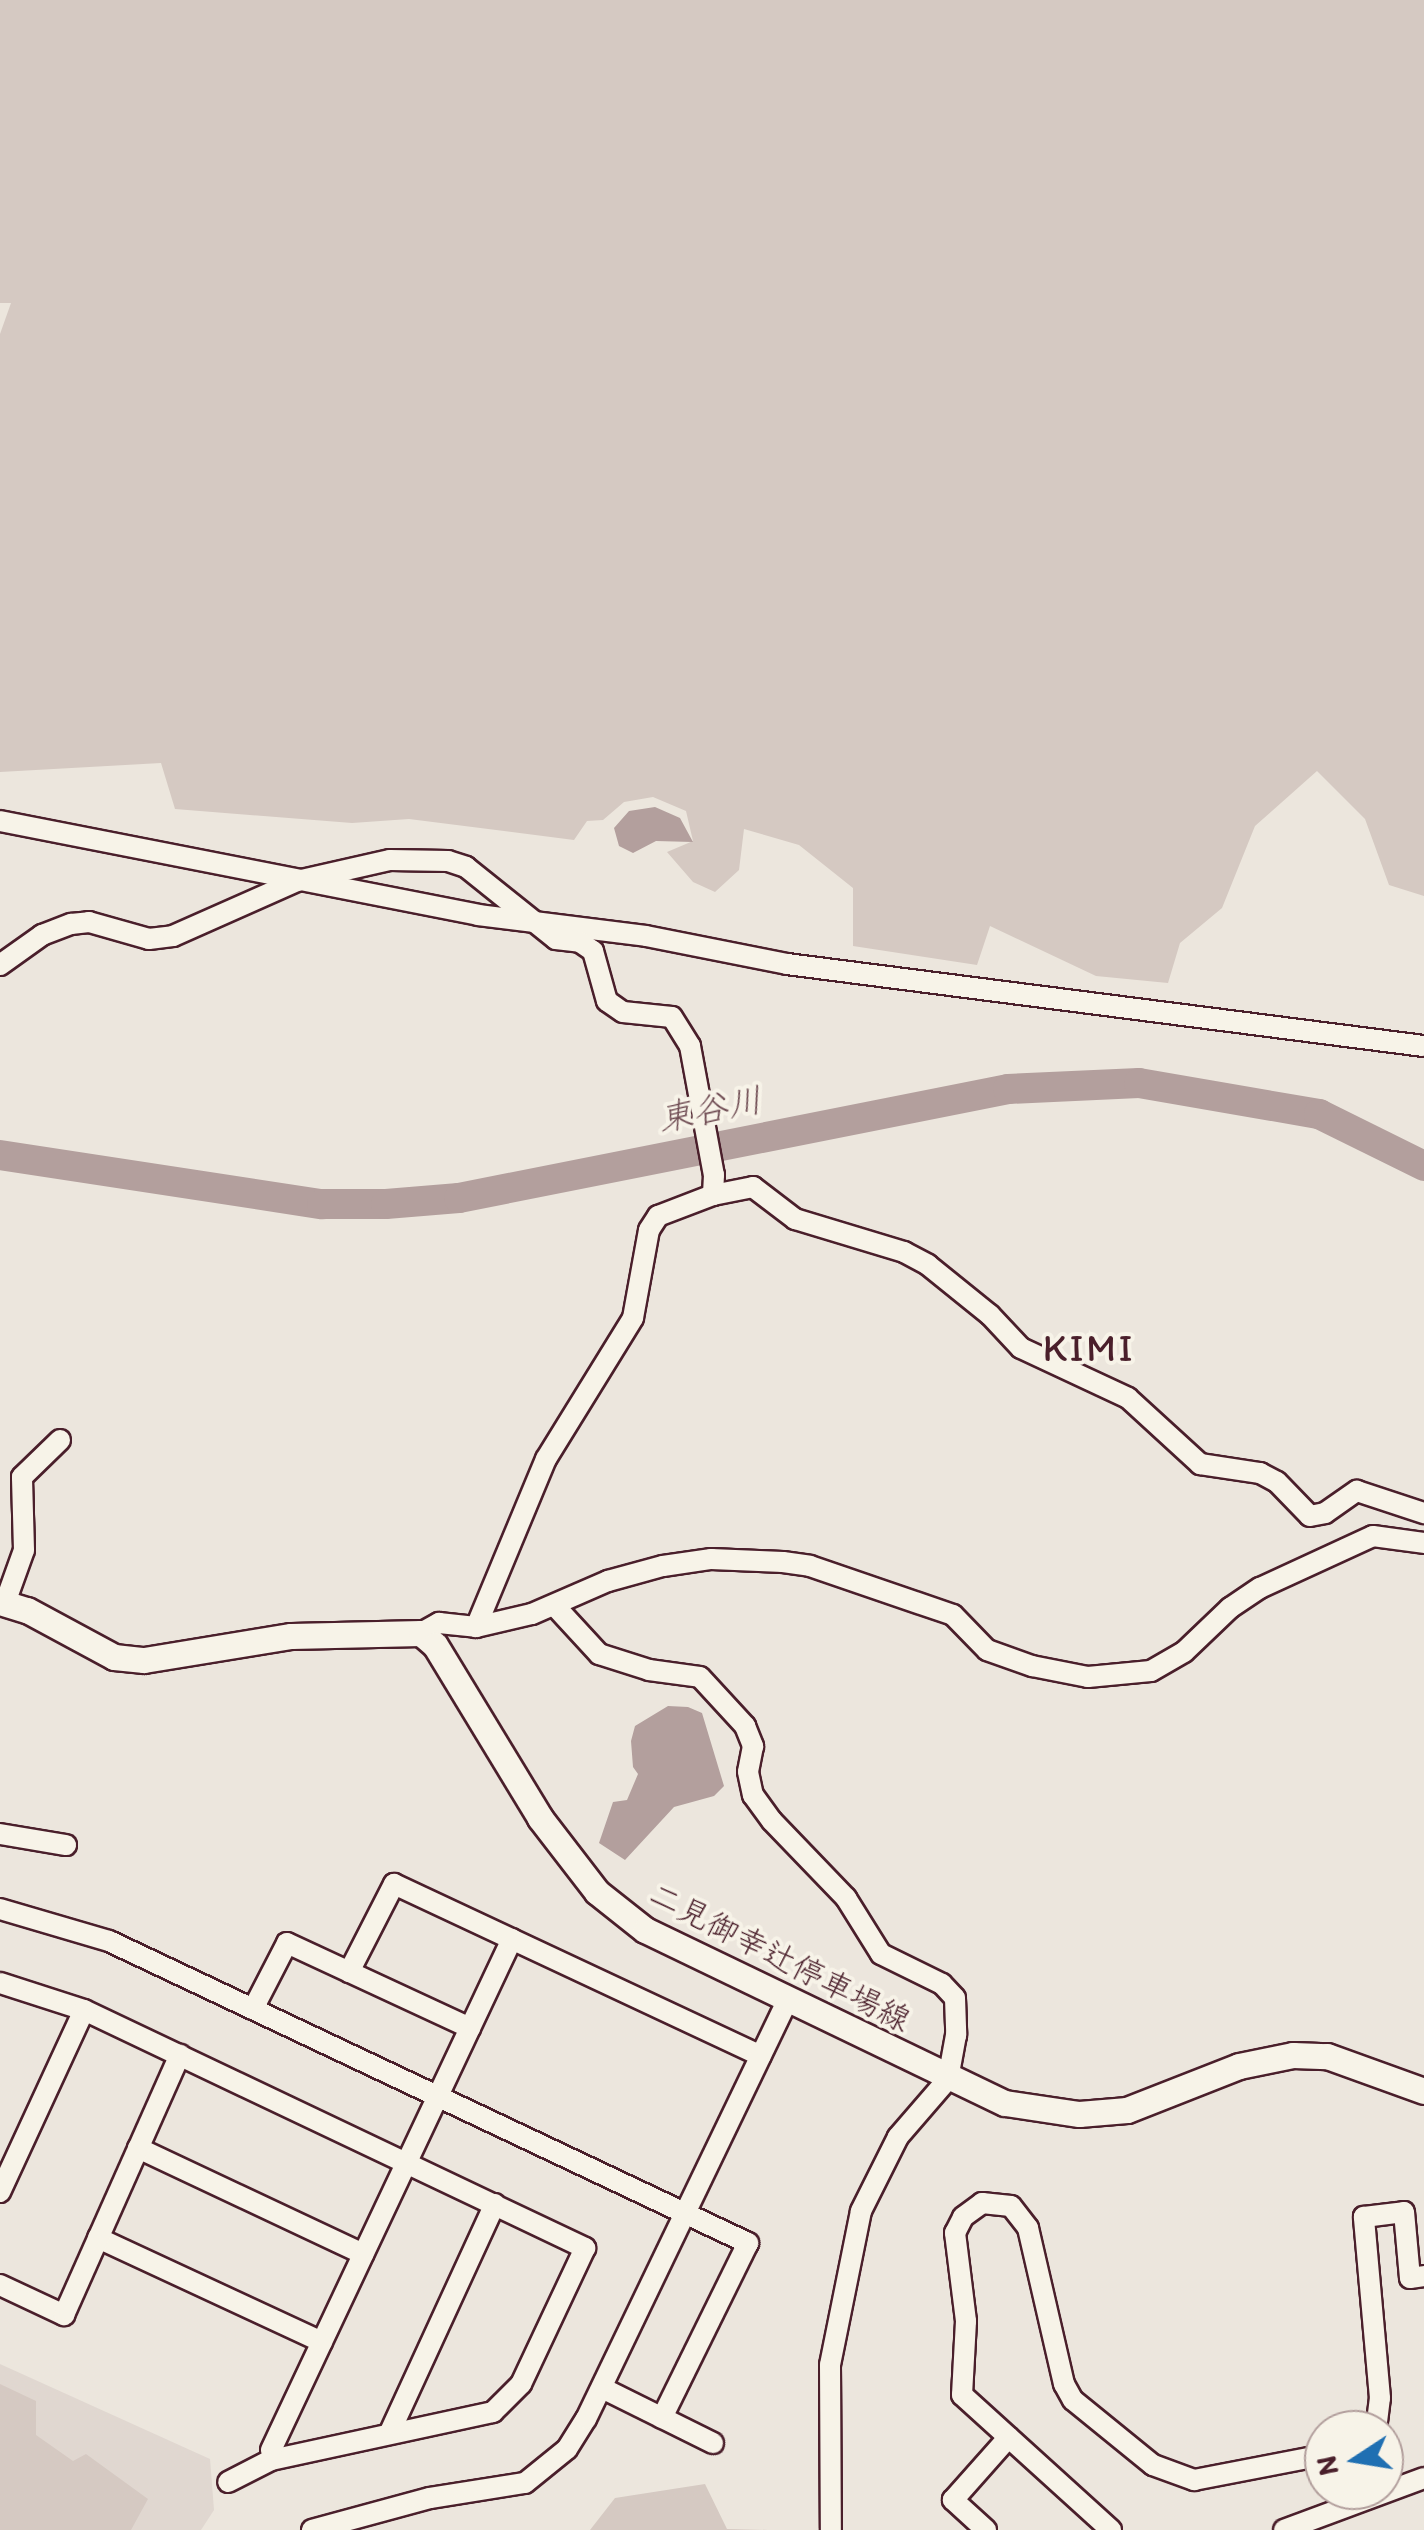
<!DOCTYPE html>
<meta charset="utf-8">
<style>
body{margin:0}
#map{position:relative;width:1424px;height:2530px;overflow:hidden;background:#ece6dd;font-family:Itim,"Klee One",sans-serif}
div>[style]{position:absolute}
.built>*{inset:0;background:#e0d7d0}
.green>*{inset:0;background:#d5c9c2}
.water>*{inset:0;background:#b39f9d}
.river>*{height:30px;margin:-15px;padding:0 15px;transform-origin:15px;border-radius:15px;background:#b39f9d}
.roads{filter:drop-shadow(2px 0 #4a1f2b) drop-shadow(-2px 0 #4a1f2b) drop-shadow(0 2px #4a1f2b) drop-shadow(0 -2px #4a1f2b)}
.minor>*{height:20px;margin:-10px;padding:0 10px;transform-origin:10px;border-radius:10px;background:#f7f3e8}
.major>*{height:25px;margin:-12.5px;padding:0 12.5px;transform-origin:12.5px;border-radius:12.5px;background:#f7f3e8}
span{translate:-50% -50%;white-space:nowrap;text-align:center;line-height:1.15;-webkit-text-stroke:8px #f7f3e8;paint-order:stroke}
.street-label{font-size:32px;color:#4a1f2b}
.water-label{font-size:35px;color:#6f4c53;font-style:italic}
.quarter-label{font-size:38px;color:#4a1f2b;letter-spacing:2.5px}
.north{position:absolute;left:1304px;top:2410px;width:100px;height:100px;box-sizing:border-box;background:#f7f3e8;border:2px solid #b29e9c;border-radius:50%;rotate:258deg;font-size:28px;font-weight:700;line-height:40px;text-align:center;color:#4a1f2b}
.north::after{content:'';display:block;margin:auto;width:35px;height:45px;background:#1f6fb2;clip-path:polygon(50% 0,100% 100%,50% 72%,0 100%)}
</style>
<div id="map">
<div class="built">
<i style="clip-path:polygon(0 2364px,210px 2459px,214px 2510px,201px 2530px,0 2530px)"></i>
</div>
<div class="green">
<i style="clip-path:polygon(0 0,1424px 0,1424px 896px,1389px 885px,1365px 819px,1317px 771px,1255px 826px,1222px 908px,1180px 943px,1168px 983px,1096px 976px,990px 926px,977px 965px,853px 946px,853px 888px,799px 845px,744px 829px,739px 870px,715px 892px,693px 882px,667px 852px,693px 841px,686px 811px,653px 797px,624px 802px,603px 820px,587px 821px,574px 840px,409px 819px,352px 823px,175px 809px,161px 763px,0 772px,0 334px,11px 303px,0 303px)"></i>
<i style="clip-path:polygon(0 2384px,36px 2401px,36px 2435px,73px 2461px,86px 2454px,148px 2499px,131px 2530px,0 2530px)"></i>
<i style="clip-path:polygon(705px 2484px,727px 2529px,768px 2530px,590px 2530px,615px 2498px)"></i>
</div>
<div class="water">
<i style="clip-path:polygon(655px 807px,680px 818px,693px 842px,656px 841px,633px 853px,619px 846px,614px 828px,629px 811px)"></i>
<i style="clip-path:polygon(668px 1706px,688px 1707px,702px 1713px,724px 1786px,714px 1796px,674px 1807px,625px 1860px,599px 1843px,613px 1802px,627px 1800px,638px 1774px,633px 1767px,631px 1741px,635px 1726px)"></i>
</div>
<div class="river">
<i style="left:0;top:1155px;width:326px;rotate:8.7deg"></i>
<i style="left:322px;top:1204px;width:64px"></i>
<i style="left:386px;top:1204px;width:73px;rotate:-4.7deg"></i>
<i style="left:459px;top:1198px;width:560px;rotate:-11.23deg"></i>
<i style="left:1008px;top:1089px;width:131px;rotate:-2.6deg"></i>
<i style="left:1139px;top:1083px;width:183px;rotate:9.8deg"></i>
<i style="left:1319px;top:1114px;width:117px;rotate:26.3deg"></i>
</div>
<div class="roads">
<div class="minor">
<i style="left:0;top:821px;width:487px;rotate:11.1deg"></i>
<i style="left:478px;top:915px;width:169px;rotate:7.1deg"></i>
<i style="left:646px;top:936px;width:144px;rotate:11.2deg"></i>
<i style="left:787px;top:964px;width:642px;rotate:7.34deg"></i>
<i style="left:0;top:965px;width:52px;rotate:-35.5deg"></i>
<i style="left:42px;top:935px;width:31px;rotate:-21deg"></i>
<i style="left:71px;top:924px;width:18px;rotate:-6deg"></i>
<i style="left:89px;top:922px;width:62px;rotate:15.8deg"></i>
<i style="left:149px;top:939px;width:24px;rotate:-7deg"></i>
<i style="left:173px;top:936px;width:136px;rotate:-23.9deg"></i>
<i style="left:297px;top:881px;width:95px;rotate:-12.7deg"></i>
<i style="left:390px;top:860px;width:58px;rotate:1deg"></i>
<i style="left:448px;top:861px;width:19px;rotate:18deg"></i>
<i style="left:466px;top:867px;width:115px;rotate:38.7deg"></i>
<i style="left:556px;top:939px;width:24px;rotate:7deg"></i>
<i style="left:580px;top:942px;width:16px;rotate:35deg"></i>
<i style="left:593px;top:951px;width:52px;rotate:74.4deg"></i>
<i style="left:607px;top:1001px;width:19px;rotate:35deg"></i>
<i style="left:623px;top:1012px;width:49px;rotate:5.8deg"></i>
<i style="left:672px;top:1017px;width:34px;rotate:58deg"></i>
<i style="left:690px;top:1046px;width:131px;rotate:79.5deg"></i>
<i style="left:714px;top:1175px;width:20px;rotate:93deg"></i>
<i style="left:5px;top:1603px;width:56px;rotate:-70.3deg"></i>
<i style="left:24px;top:1550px;width:73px;rotate:-91.6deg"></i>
<i style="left:22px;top:1477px;width:53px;rotate:-44.2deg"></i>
<i style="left:554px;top:1605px;width:67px;rotate:47.4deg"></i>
<i style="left:599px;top:1654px;width:52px;rotate:17.7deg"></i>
<i style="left:649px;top:1670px;width:51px;rotate:7.8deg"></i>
<i style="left:700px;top:1677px;width:67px;rotate:47.4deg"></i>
<i style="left:745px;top:1726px;width:22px;rotate:68deg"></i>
<i style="left:753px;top:1746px;width:26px;rotate:101deg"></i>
<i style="left:748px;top:1772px;width:24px;rotate:78deg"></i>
<i style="left:753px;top:1795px;width:32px;rotate:54deg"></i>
<i style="left:772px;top:1821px;width:107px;rotate:46.1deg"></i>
<i style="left:846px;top:1898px;width:66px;rotate:58deg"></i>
<i style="left:881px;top:1954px;width:68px;rotate:26.2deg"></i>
<i style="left:942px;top:1984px;width:19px;rotate:47deg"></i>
<i style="left:955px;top:1998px;width:37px;rotate:88deg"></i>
<i style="left:956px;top:2035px;width:45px;rotate:100.3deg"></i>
<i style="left:948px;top:2079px;width:77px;rotate:130.8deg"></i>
<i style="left:898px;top:2137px;width:83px;rotate:116.6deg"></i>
<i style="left:861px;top:2211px;width:157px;rotate:101.4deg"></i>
<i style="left:830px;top:2365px;width:165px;rotate:89.7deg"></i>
<i style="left:476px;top:1627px;width:182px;rotate:-67.4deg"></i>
<i style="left:546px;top:1459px;width:166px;rotate:-58.3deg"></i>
<i style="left:633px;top:1318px;width:89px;rotate:-79.7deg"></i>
<i style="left:649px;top:1230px;width:17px;rotate:-57deg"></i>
<i style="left:658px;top:1216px;width:59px;rotate:-20.9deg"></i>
<i style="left:713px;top:1195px;width:41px;rotate:-11.3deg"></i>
<i style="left:753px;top:1187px;width:53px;rotate:37.3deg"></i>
<i style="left:795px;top:1219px;width:114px;rotate:16.8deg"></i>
<i style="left:904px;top:1252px;width:27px;rotate:28deg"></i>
<i style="left:928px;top:1265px;width:80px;rotate:38.9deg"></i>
<i style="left:990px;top:1315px;width:45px;rotate:46.8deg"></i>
<i style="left:1021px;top:1348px;width:118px;rotate:25deg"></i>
<i style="left:1128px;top:1398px;width:98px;rotate:42.5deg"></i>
<i style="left:1200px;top:1464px;width:61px;rotate:8.5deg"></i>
<i style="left:1260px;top:1473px;width:19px;rotate:28deg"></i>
<i style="left:1277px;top:1482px;width:47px;rotate:45.9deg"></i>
<i style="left:1310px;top:1516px;width:15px;rotate:-11deg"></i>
<i style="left:1325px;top:1513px;width:39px;rotate:-35deg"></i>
<i style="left:1357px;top:1491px;width:71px;rotate:18.2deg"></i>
<i style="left:421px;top:1633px;width:21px;rotate:-29deg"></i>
<i style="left:439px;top:1623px;width:37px;rotate:6deg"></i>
<i style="left:476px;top:1627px;width:57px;rotate:-13.1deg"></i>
<i style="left:532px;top:1614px;width:83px;rotate:-23.5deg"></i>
<i style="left:608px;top:1581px;width:57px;rotate:-15.3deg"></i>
<i style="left:663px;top:1566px;width:49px;rotate:-8.3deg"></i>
<i style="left:711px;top:1559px;width:72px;rotate:2.4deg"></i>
<i style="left:783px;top:1562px;width:27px;rotate:8deg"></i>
<i style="left:810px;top:1566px;width:151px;rotate:18.9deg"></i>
<i style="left:953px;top:1615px;width:49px;rotate:45.8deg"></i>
<i style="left:987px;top:1650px;width:48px;rotate:19.6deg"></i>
<i style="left:1032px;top:1666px;width:57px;rotate:11.1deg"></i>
<i style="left:1088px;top:1677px;width:63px;rotate:-5.4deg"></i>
<i style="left:1151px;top:1671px;width:38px;rotate:-30deg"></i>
<i style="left:1184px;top:1652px;width:64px;rotate:-43.7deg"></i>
<i style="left:1230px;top:1608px;width:36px;rotate:-34deg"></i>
<i style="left:1260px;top:1588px;width:124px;rotate:-24.7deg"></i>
<i style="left:1373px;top:1536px;width:51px;rotate:7.8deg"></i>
<i style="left:0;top:1834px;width:67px;rotate:9.5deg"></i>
<i style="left:0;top:1909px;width:114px;rotate:16.4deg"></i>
<i style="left:109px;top:1941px;width:707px;rotate:25.3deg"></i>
<i style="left:748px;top:2243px;width:195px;rotate:116.2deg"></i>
<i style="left:349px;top:1972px;width:99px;rotate:-62.9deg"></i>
<i style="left:394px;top:1884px;width:405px;rotate:25.1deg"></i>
<i style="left:0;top:1983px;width:88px;rotate:17.8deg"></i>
<i style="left:84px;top:2010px;width:555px;rotate:25.41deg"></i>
<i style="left:585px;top:2248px;width:150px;rotate:115.2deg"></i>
<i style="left:521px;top:2384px;width:40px;rotate:135deg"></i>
<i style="left:493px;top:2412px;width:227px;rotate:167.8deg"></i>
<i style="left:271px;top:2460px;width:48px;rotate:152.9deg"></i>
<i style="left:253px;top:2009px;width:74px;rotate:-62.7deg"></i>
<i style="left:287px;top:1943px;width:202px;rotate:24.9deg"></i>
<i style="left:138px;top:2148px;width:249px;rotate:25.2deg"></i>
<i style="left:0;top:2192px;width:200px;rotate:-65.2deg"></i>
<i style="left:98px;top:2238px;width:247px;rotate:24.9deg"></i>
<i style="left:0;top:2285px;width:71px;rotate:25.1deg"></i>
<i style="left:64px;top:2315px;width:285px;rotate:-66deg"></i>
<i style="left:602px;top:2388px;width:124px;rotate:26.4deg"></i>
<i style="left:1376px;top:2430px;width:32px;rotate:-83deg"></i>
<i style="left:1380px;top:2398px;width:182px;rotate:-95.1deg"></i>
<i style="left:1364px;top:2217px;width:40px;rotate:-7.1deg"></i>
<i style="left:1404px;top:2212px;width:66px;rotate:84.8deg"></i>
<i style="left:1410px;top:2278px;width:14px;rotate:-8deg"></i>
<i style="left:390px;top:2432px;width:251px;rotate:-65.3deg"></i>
<i style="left:271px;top:2450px;width:565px;rotate:-64.75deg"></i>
<i style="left:312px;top:2530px;width:122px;rotate:-15.2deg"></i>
<i style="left:430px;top:2498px;width:96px;rotate:-9deg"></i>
<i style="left:525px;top:2483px;width:54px;rotate:-39deg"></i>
<i style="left:567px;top:2449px;width:36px;rotate:-58deg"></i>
<i style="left:586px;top:2419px;width:464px;rotate:-64.3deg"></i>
<i style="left:986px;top:2530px;width:45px;rotate:-137.7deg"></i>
<i style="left:953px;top:2500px;width:84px;rotate:-48.4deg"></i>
<i style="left:1111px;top:2530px;width:201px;rotate:-137.8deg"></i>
<i style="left:962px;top:2395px;width:74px;rotate:-86.9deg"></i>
<i style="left:966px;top:2321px;width:89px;rotate:-97.1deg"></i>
<i style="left:955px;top:2233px;width:18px;rotate:-63deg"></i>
<i style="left:963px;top:2217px;width:24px;rotate:-36deg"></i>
<i style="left:982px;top:2203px;width:29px;rotate:6deg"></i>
<i style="left:1011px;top:2206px;width:28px;rotate:52deg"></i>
<i style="left:1028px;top:2228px;width:160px;rotate:77deg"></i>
<i style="left:1064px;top:2384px;width:18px;rotate:61deg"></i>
<i style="left:1073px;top:2400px;width:103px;rotate:39.1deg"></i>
<i style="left:1153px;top:2465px;width:44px;rotate:20.1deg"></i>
<i style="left:1194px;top:2480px;width:132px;rotate:-10.9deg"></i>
<i style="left:1284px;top:2530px;width:149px;rotate:-20.4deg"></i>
</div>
<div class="major">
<i style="left:0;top:1602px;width:28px;rotate:17deg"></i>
<i style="left:27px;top:1610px;width:99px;rotate:28.4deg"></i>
<i style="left:114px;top:1657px;width:30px;rotate:6deg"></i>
<i style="left:144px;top:1660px;width:149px;rotate:-9.3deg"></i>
<i style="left:291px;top:1636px;width:130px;rotate:-1.3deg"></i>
<i style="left:421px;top:1633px;width:18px;rotate:41deg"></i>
<i style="left:435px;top:1645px;width:202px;rotate:58.7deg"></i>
<i style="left:540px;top:1818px;width:93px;rotate:52.4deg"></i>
<i style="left:597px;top:1892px;width:61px;rotate:38.4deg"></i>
<i style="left:645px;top:1930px;width:399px;rotate:25.7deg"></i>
<i style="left:1005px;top:2103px;width:75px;rotate:8.5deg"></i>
<i style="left:1079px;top:2114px;width:48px;rotate:-4.8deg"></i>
<i style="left:1127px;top:2110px;width:120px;rotate:-21.4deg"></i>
<i style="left:1239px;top:2066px;width:55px;rotate:-11.5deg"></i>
<i style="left:1293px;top:2055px;width:34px;rotate:2deg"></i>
<i style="left:1327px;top:2056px;width:103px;rotate:19.8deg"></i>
</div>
</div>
<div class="street-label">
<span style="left:780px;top:1957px;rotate:27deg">二見御幸辻停車場線</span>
</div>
<div class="water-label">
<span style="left:710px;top:1109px;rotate:-11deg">東谷川</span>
</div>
<div class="quarter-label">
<span style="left:1089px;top:1349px">KIMI</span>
</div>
<div class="north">N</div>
</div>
